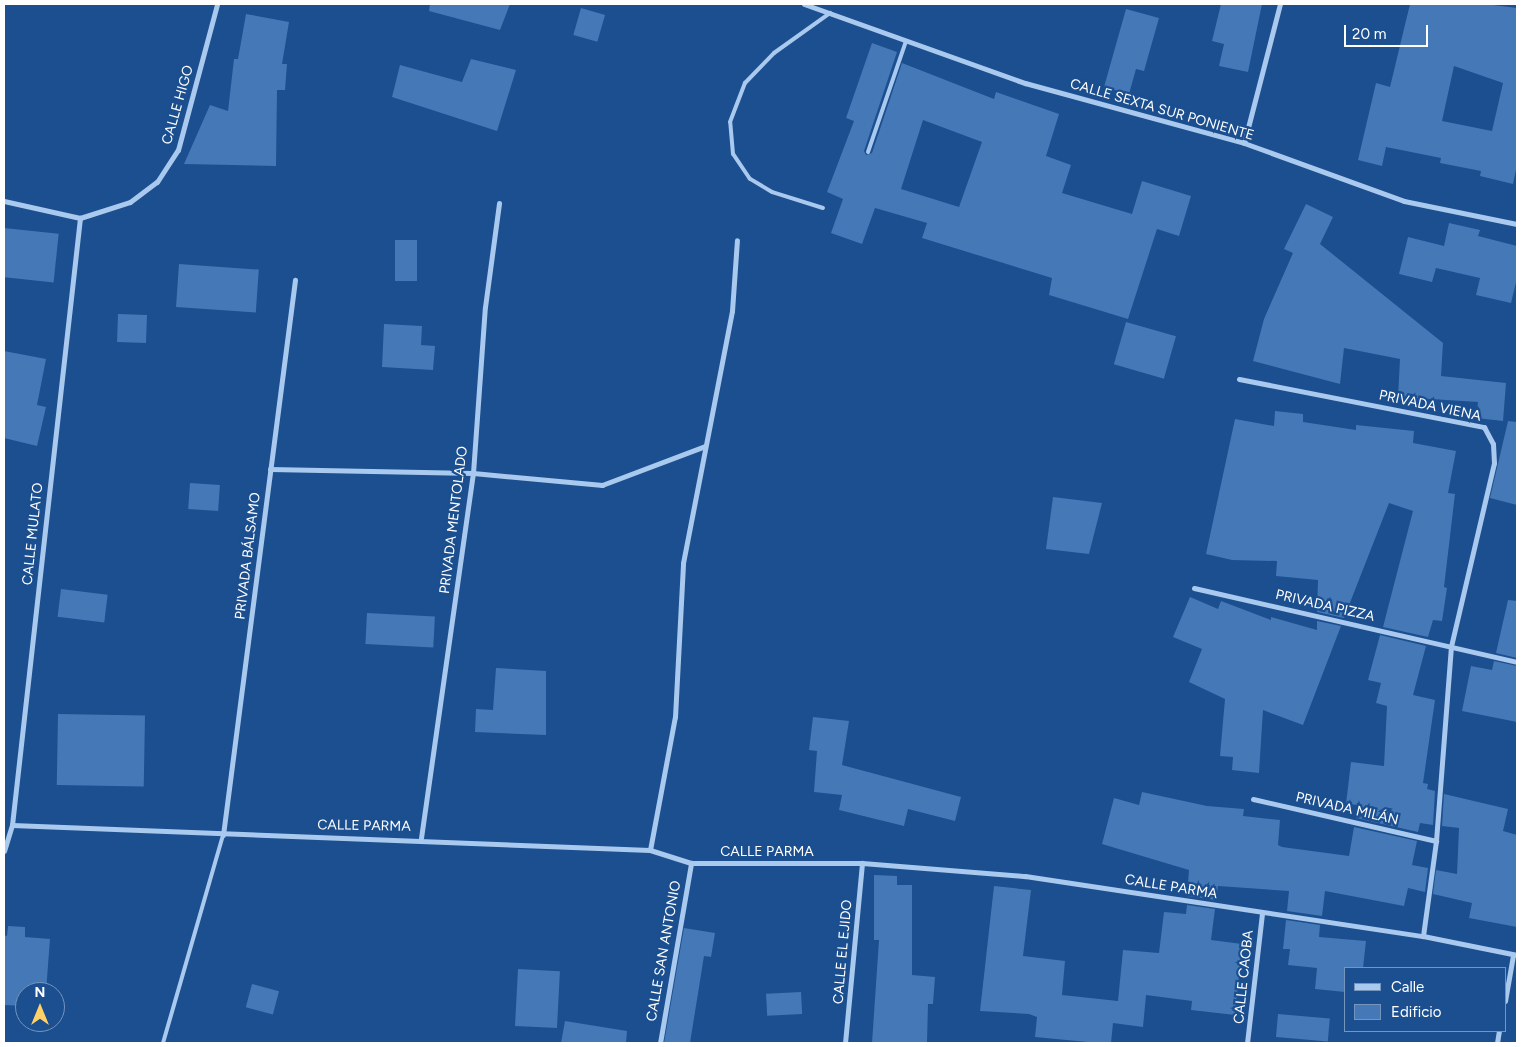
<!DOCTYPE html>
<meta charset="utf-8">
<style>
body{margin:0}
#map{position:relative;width:1521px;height:1047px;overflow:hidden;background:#1b4f8f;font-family:Figtree,sans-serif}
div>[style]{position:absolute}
.building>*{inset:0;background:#4478b7;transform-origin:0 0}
.service>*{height:4px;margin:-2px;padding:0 2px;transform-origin:2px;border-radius:2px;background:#a9c9ee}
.minor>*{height:5px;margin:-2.5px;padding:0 2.5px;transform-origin:2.5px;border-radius:2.5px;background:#a9c9ee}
span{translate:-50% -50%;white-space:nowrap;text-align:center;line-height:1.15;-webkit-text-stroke:4.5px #1b4f8f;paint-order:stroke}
.street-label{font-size:14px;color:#fff}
.frame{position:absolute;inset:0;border:5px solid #fff;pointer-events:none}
.legend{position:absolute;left:1344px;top:967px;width:162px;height:65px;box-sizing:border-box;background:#1b4f8f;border:1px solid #7695bc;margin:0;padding:6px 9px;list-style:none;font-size:15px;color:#fff}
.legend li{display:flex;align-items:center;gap:10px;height:25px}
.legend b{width:25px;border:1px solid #7695bc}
.north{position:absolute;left:15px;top:982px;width:50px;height:50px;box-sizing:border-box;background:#1b4f8f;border:1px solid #7695bc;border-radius:50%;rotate:0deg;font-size:14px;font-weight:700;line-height:20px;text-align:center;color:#fff}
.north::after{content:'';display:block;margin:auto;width:18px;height:22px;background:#ffd166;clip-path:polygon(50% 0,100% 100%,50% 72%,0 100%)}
.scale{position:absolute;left:1344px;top:25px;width:84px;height:22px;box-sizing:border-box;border:2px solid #fff;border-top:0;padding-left:6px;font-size:15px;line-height:18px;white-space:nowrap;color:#fff;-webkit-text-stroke:4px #1b4f8f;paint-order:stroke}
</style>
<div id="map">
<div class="building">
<i style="clip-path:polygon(430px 4px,510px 4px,500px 30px,429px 11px)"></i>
<i style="clip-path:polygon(1221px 4px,1262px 4px,1248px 72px,1219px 66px,1224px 44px,1212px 41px)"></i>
<i style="clip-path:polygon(evenodd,1410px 4px,1485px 4px,1517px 8px,1517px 165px,1513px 184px,1480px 176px,1481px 171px,1440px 163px,1441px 158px,1386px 147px,1382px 166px,1358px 160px,1376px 83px,1390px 87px,1410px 4px,1454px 66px,1503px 83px,1492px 131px,1442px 121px,1454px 66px)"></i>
<i style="left:581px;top:8px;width:25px;height:28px;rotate:16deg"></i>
<i style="clip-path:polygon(1126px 9px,1159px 18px,1144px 71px,1136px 69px,1129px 94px,1104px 87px)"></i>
<i style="clip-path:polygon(246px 14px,289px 22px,282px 64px,287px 64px,285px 90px,277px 90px,276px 166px,184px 164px,210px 105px,228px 111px,234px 59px,238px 59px)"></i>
<i style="clip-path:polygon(evenodd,872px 43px,897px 52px,864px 151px,866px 155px,872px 153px,902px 63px,994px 99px,996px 92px,1059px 114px,1046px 156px,1071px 165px,1062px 193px,1132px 214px,1142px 181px,1191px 196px,1179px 236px,1157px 229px,1128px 319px,1049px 295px,1052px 278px,922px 238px,927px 223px,875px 208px,862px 244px,831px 233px,843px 199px,827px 192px,854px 121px,846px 118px,872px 43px,923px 120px,982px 142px,959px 207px,901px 189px,923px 120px)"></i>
<i style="clip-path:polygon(471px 59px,516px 70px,497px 131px,392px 97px,400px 65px,462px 82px)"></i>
<i style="clip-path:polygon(1306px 204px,1333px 217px,1320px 244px,1443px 343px,1441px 376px,1506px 383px,1503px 421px,1476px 418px,1478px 402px,1398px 397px,1400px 359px,1344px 348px,1340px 384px,1253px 361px,1264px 319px,1293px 253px,1284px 249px)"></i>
<i style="clip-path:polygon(1449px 223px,1480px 230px,1478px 236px,1517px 246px,1517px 278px,1511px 303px,1476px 295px,1480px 278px,1436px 268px,1432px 282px,1399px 274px,1408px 237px,1444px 246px)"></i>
<i style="left:4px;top:228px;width:55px;height:49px;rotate:6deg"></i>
<i style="left:395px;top:240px;width:22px;height:41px"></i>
<i style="left:179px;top:264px;width:80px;height:43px;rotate:4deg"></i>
<i style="left:118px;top:314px;width:29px;height:28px;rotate:2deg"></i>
<i style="left:1126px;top:322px;width:52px;height:44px;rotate:16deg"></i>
<i style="clip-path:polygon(384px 324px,422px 326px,421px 345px,435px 346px,433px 370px,382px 367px)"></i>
<i style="clip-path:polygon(4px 351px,46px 359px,37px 405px,46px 407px,37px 446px,4px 438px)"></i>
<i style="clip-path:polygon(1275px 411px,1303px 414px,1303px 422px,1356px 430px,1356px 425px,1414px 431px,1413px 443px,1456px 451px,1448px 493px,1455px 494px,1444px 587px,1447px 588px,1442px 621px,1433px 620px,1428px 637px,1383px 627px,1413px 511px,1389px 503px,1344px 618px,1317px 612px,1318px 580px,1276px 576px,1277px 561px,1232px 560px,1206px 554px,1235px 419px,1274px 426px)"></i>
<i style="clip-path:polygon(1508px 421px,1517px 422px,1517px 505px,1490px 498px)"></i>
<i style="left:190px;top:483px;width:30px;height:26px;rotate:4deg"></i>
<i style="clip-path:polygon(1053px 497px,1102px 503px,1089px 554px,1046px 549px)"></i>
<i style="left:61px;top:589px;width:47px;height:28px;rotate:7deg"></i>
<i style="clip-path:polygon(1190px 597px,1218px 609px,1221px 601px,1271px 620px,1271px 617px,1317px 630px,1317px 621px,1341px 626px,1303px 725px,1263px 710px,1259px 773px,1232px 770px,1233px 757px,1220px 756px,1225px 699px,1189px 682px,1202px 649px,1173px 637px)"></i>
<i style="clip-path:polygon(1508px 600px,1517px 601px,1517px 658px,1496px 653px)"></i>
<i style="left:367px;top:613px;width:68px;height:31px;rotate:3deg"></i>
<i style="clip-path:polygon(1380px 635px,1426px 646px,1413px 695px,1435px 700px,1423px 783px,1428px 784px,1427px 789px,1435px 791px,1433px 825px,1420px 823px,1418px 832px,1356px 818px,1358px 805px,1346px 804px,1351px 762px,1384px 766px,1387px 706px,1376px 703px,1381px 683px,1368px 680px)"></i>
<i style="clip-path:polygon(1494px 661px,1517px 666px,1517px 722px,1462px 711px,1471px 666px,1492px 670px)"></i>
<i style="clip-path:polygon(496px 668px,546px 671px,546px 735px,475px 732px,476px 709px,493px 710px)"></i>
<i style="left:58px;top:714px;width:87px;height:71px;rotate:1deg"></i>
<i style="clip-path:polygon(813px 717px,849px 721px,842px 765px,961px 797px,955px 821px,908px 809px,904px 826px,839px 810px,842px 795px,814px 792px,817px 751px,809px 750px)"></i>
<i style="clip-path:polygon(1142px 792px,1207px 806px,1244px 809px,1243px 816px,1280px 820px,1278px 845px,1282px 847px,1349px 856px,1354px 827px,1417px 841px,1412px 865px,1428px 868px,1425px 892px,1408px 888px,1404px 906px,1325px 891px,1322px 916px,1287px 911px,1289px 891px,1218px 886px,1216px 900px,1187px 896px,1189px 870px,1102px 844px,1114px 798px,1139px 805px)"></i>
<i style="clip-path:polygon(1444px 794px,1508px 809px,1503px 831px,1517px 835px,1517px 927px,1469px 918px,1472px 903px,1433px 894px,1436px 870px,1457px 874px,1459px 828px,1442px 826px)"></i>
<i style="clip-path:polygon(874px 875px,897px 876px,897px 885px,912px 885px,912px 975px,935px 977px,933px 1004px,928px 1004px,927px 1043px,872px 1043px,879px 940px,874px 940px)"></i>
<i style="clip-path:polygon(994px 886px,1031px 890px,1023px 956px,1065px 961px,1062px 995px,1118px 1001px,1123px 950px,1159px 953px,1164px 912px,1186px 914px,1187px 905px,1215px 909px,1211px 940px,1242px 944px,1235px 1015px,1191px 1010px,1192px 1001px,1146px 995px,1143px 1027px,1113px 1023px,1111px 1043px,1098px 1043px,1035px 1037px,1037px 1017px,1029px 1014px,980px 1011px)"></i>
<i style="clip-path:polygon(1286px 920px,1320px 925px,1319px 937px,1366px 941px,1363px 968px,1345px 968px,1345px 992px,1315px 989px,1317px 968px,1288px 965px,1290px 949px,1283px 949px)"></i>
<i style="clip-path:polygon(8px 926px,25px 927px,25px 937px,50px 939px,46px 992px,25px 992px,25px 1006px,4px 1005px,4px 935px,7px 936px)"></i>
<i style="clip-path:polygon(684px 928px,715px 933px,711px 957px,704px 956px,690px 1043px,664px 1043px)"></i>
<i style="left:518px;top:969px;width:42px;height:57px;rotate:3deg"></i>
<i style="left:252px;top:984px;width:28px;height:24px;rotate:15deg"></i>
<i style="left:801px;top:992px;width:22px;height:35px;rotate:87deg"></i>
<i style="left:1278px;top:1014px;width:52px;height:23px;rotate:5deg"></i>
<i style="clip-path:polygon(565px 1021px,627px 1031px,626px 1043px,561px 1043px)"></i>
</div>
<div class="service">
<i style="left:868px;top:152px;width:117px;rotate:-71.1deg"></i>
<i style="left:823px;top:208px;width:53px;rotate:-162.6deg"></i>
<i style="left:772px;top:192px;width:26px;rotate:-149deg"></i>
<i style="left:750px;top:179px;width:30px;rotate:-124deg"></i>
<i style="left:733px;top:154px;width:32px;rotate:-95deg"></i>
<i style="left:730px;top:122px;width:42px;rotate:-69deg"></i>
<i style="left:745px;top:83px;width:42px;rotate:-46deg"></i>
<i style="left:774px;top:53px;width:69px;rotate:-35.5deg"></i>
<i style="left:163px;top:1043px;width:216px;rotate:-73.9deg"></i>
</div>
<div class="minor">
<i style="left:804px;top:4px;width:235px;rotate:19.7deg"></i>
<i style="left:1025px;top:83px;width:227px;rotate:15.3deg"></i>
<i style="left:1244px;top:143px;width:170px;rotate:19.9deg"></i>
<i style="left:1404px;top:201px;width:115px;rotate:11.5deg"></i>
<i style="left:1244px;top:143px;width:144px;rotate:-75.5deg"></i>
<i style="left:4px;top:201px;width:78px;rotate:12.6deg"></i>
<i style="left:80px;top:218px;width:52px;rotate:-17.7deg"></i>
<i style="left:130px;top:202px;width:34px;rotate:-37deg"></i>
<i style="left:157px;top:182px;width:38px;rotate:-57deg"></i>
<i style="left:178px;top:150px;width:151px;rotate:-75deg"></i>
<i style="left:1239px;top:379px;width:250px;rotate:11.1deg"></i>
<i style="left:1484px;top:427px;width:19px;rotate:62deg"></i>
<i style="left:1493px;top:444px;width:19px;rotate:87deg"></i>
<i style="left:1494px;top:463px;width:188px;rotate:103.2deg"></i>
<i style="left:1451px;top:646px;width:196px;rotate:94.4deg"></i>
<i style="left:1436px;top:841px;width:96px;rotate:97.8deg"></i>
<i style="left:270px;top:469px;width:203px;rotate:1.1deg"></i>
<i style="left:473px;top:473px;width:130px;rotate:5.3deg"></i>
<i style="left:602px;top:485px;width:110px;rotate:-20.7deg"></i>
<i style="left:1194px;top:588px;width:331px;rotate:12.9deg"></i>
<i style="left:1253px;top:799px;width:188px;rotate:12.9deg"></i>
<i style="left:12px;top:825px;width:638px;rotate:2.24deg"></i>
<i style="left:650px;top:850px;width:43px;rotate:17.6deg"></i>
<i style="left:691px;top:863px;width:171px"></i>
<i style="left:862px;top:863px;width:164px;rotate:4.6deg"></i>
<i style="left:1025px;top:876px;width:402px;rotate:8.6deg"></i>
<i style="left:1423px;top:936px;width:96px;rotate:11.4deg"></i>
<i style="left:223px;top:835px;width:560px;rotate:-82.61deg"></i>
<i style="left:421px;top:838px;width:369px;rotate:-81.9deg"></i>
<i style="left:473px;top:473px;width:166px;rotate:-85.9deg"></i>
<i style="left:485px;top:307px;width:105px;rotate:-82.3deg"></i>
<i style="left:650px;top:850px;width:135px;rotate:-79.4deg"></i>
<i style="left:675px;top:717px;width:154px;rotate:-87deg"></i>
<i style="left:683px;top:563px;width:257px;rotate:-79deg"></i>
<i style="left:732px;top:311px;width:71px;rotate:-86deg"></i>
<i style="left:4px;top:851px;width:27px;rotate:-73deg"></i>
<i style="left:12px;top:825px;width:611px;rotate:-83.61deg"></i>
<i style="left:1505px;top:1001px;width:47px;rotate:-80.1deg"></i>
<i style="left:660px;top:1043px;width:183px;rotate:-80.2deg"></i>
<i style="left:845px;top:1043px;width:181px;rotate:-84.6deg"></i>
<i style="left:1247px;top:1043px;width:131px;rotate:-83.4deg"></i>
<i style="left:1497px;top:1043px;width:12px;rotate:-81deg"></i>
</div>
<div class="street-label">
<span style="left:178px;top:105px;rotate:-74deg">CALLE HIGO</span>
<span style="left:1162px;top:110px;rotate:16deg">CALLE SEXTA SUR PONIENTE</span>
<span style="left:1430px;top:406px;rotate:12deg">PRIVADA VIENA</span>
<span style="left:454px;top:520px;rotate:-83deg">PRIVADA MENTOLADO</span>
<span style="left:33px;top:534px;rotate:-84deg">CALLE MULATO</span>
<span style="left:248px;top:556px;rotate:-83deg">PRIVADA BÁLSAMO</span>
<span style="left:1325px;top:606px;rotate:13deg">PRIVADA PIZZA</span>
<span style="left:1347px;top:809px;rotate:13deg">PRIVADA MILÁN</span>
<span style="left:364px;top:826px;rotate:1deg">CALLE PARMA</span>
<span style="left:767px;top:852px">CALLE PARMA</span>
<span style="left:1171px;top:887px;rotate:9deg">CALLE PARMA</span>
<span style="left:664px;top:951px;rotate:-80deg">CALLE SAN ANTONIO</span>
<span style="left:843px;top:952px;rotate:-85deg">CALLE EL EJIDO</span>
<span style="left:1244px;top:977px;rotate:-84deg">CALLE CAOBA</span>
</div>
<div class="frame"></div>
<ul class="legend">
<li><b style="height:6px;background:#a9c9ee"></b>Calle</li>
<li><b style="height:14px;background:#4478b7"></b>Edificio</li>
</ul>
<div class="north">N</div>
<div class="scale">20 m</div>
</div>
